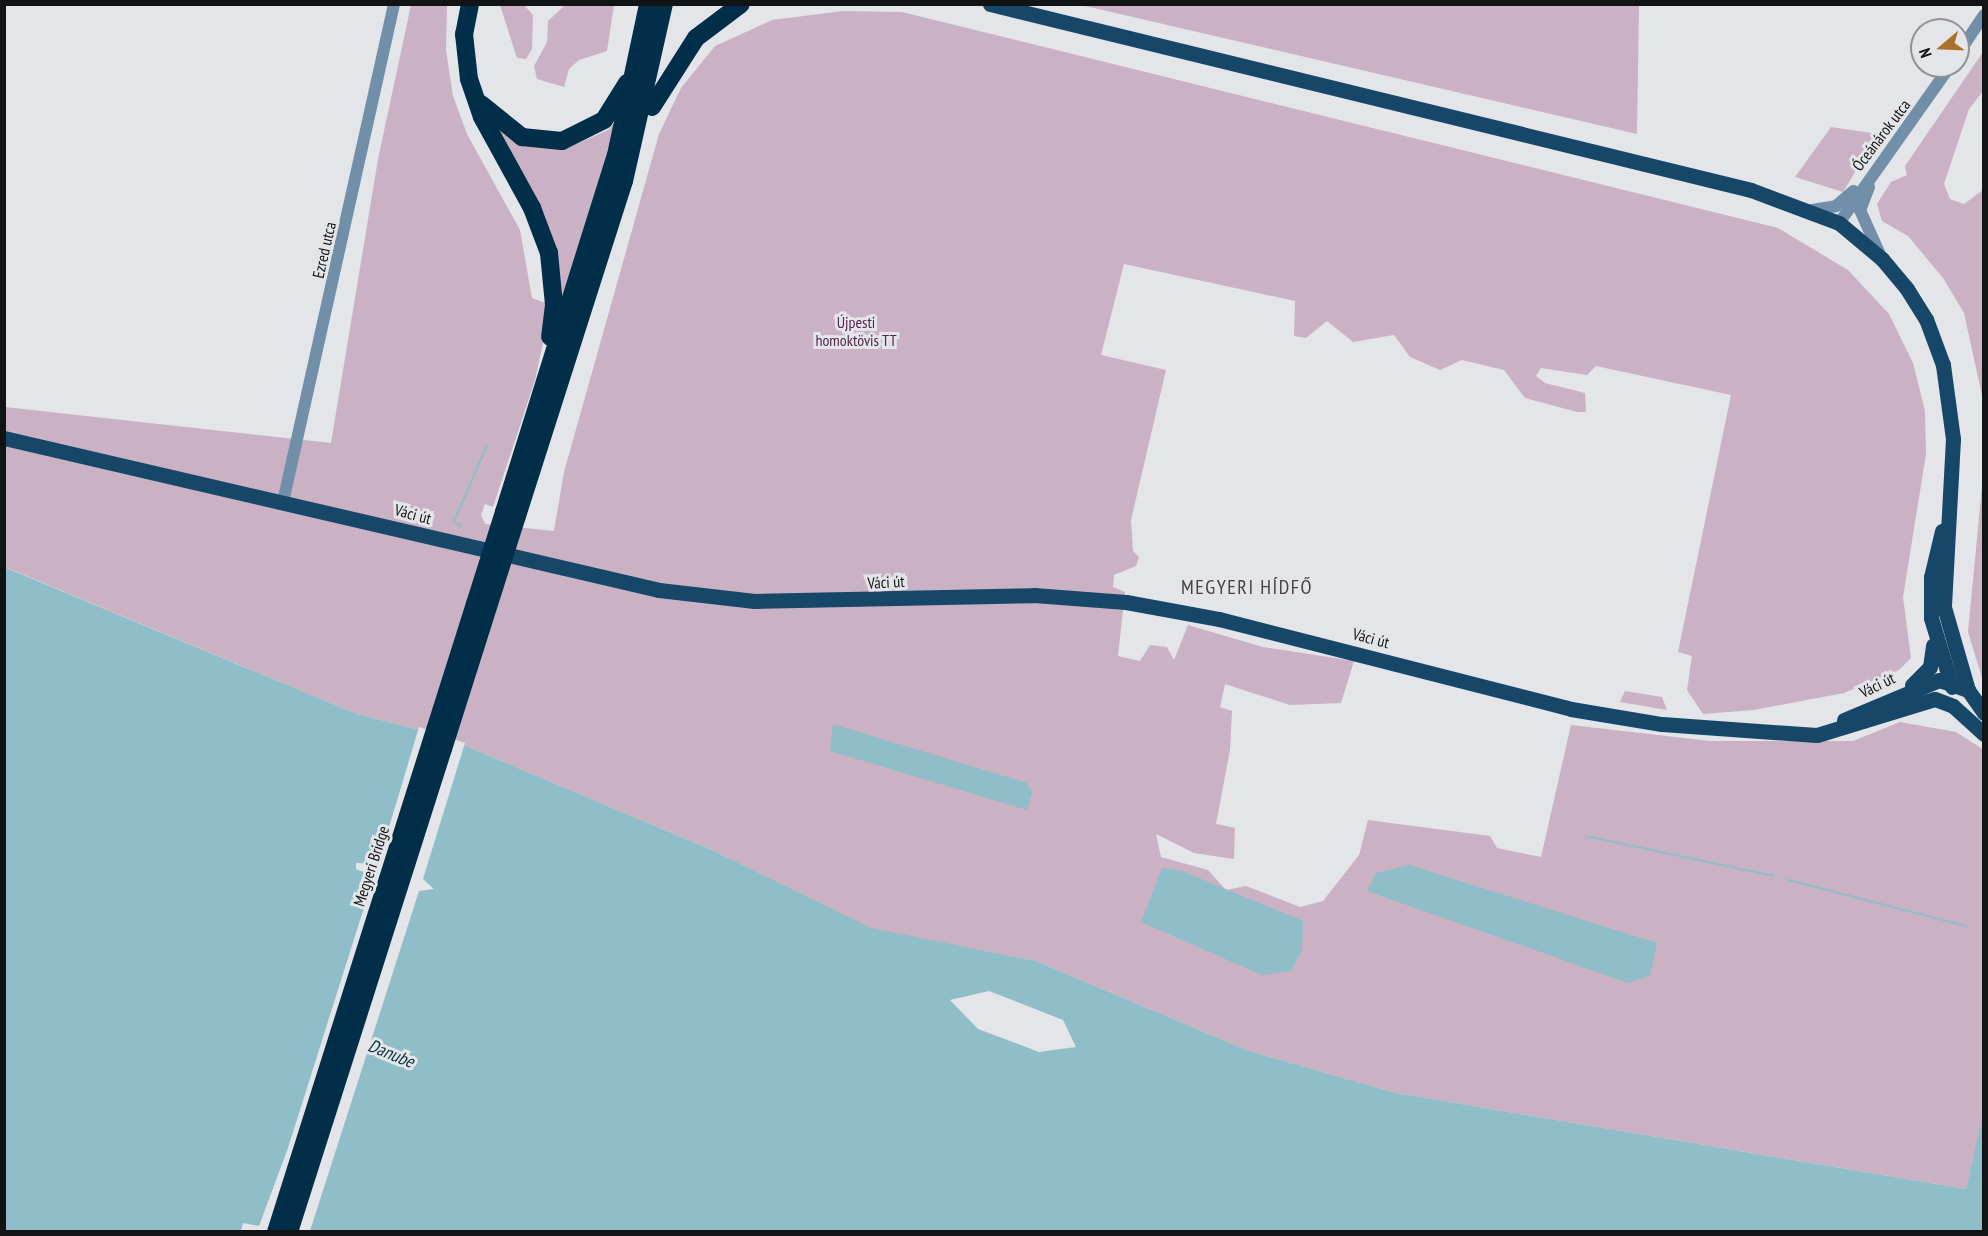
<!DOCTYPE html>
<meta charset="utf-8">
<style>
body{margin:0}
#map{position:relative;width:1988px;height:1236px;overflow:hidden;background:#e4e5e9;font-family:"PT Sans Narrow",sans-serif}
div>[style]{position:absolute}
.green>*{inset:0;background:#cab1c3}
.water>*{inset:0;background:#8fbec8}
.pier>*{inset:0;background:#e4e5e9}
.stream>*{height:2px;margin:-1px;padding:0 1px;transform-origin:1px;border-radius:1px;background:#8fbec8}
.minor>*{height:12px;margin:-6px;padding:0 6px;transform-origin:6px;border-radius:6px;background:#718fa8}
.major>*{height:15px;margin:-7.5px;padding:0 7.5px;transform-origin:7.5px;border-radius:7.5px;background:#164768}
.highway>*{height:18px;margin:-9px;padding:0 9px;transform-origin:9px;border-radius:9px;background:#012e49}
.highway-bridge>*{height:18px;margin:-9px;padding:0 9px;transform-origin:9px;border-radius:9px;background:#012e49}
span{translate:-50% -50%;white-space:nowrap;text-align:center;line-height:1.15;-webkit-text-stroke:6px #e4e5e9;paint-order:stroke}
.street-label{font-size:16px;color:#121314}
.park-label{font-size:16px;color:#54284b}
.water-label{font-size:18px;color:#07363d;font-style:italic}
.quarter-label{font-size:20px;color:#434347;letter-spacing:1.5px}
.frame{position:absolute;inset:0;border:6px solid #121314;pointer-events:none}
.north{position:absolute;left:1910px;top:18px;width:60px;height:60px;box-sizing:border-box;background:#e4e5e9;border:2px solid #909194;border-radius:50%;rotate:251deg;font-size:16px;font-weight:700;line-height:24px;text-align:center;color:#121314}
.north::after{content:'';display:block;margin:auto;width:21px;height:27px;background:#a8722d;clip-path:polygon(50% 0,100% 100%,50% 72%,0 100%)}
</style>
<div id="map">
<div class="green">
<i style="clip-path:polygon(411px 5px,447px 5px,446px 50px,453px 96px,467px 134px,520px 230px,532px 298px,551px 305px,535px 380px,493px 507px,485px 504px,481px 515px,485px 524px,554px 531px,564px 472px,659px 134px,681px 88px,715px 46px,772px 20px,843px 11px,902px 12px,1778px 228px,1848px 270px,1889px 314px,1913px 363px,1925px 411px,1926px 454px,1903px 597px,1911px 658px,1899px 670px,1844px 693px,1754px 710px,1703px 714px,1687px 690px,1692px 656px,1678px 652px,1731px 395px,1596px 366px,1587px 375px,1541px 368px,1536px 376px,1545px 383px,1585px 393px,1586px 412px,1577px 412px,1525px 398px,1504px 370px,1462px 360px,1440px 370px,1410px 357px,1394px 335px,1353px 342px,1327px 321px,1306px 338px,1294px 336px,1295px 301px,1124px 264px,1101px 355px,1166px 370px,1131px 520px,1133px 551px,1139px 557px,1136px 566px,1114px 575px,1113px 587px,1125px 592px,1118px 656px,1140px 661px,1150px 645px,1167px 647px,1174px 660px,1188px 625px,1263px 647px,1354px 661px,1341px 703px,1290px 705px,1225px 684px,1220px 707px,1232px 711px,1230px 750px,1216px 824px,1235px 828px,1234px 859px,1194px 853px,1156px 834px,1161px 857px,1208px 870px,1226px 890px,1246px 886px,1300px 907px,1323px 901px,1359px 855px,1368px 820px,1490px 836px,1497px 848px,1541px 857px,1571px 725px,1710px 741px,1853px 741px,1900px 722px,1956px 732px,1984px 750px,1984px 1113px,1966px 1189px,1396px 1093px,1249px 1051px,1036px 961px,871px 929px,712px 850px,440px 735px,357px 714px,5px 567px,5px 407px,331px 443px,378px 159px)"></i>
<i style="clip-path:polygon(500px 5px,524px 5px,533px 15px,532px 49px,526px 59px,517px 58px)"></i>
<i style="clip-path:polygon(565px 5px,614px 5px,607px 51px,579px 60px,569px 69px,564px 87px,537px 79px,534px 66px,547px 42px,548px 21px)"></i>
<i style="clip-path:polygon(1081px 5px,1639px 5px,1637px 134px)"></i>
<i style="clip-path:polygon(1983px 52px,1983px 91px,1969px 109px,1944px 184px,1950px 199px,1964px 204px,1983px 190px,1983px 400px,1964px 313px,1943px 278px,1908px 236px,1882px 221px,1877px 204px,1891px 182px,1907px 175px,1905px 166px)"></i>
<i style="clip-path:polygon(618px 118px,562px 301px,495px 126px,567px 148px,608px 130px)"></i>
<i style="clip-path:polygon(1831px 127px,1878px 134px,1843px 192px,1795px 177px)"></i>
<i style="clip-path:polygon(1983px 476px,1983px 681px,1968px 632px)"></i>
<i style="clip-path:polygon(1625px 691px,1662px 697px,1667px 710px,1620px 702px)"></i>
</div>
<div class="water">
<i style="clip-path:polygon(evenodd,4px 567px,357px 714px,440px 735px,712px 850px,871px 928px,1036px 961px,1249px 1051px,1396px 1093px,1966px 1189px,1983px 1113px,1983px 1231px,5px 1231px,4px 567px,989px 991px,1063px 1020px,1076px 1047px,1039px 1052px,978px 1029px,950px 1000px,989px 991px)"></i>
<i style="clip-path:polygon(833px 724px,1027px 783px,1032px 793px,1027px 810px,830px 751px)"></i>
<i style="clip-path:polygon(1409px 865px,1657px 943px,1650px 976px,1628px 983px,1367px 891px,1376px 873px)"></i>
<i style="clip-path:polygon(1162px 868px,1182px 871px,1303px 921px,1302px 950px,1291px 971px,1262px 975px,1141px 922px)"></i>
</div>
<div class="pier">
<i style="clip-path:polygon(419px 727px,465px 743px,423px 879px,434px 889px,419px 891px,310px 1231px,241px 1231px,243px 1223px,259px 1226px,288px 1148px,374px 876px,356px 869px,356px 863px,378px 864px)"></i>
</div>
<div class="stream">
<i style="left:461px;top:527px;width:9px;rotate:-139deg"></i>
<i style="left:454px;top:521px;width:82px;rotate:-66.3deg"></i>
<i style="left:1586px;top:836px;width:192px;rotate:12deg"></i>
<i style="left:1788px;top:880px;width:184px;rotate:14.5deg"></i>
</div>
<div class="minor">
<i style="left:1958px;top:54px;width:47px;rotate:-56.3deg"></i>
<i style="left:1869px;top:187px;width:25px;rotate:111deg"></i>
<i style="left:1860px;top:210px;width:54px;rotate:65.8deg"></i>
<i style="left:1812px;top:210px;width:24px;rotate:-9deg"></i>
<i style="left:1836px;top:206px;width:23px;rotate:-41deg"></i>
<i style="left:1839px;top:223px;width:192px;rotate:-54.7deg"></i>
<i style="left:283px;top:502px;width:510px;rotate:-77.43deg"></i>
</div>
<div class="major">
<i style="left:990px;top:4px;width:783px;rotate:13.73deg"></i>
<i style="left:1751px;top:190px;width:94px;rotate:20.6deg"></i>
<i style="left:1839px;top:223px;width:56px;rotate:39.9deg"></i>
<i style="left:1882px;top:259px;width:39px;rotate:50deg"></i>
<i style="left:1907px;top:289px;width:36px;rotate:58deg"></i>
<i style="left:1926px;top:319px;width:49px;rotate:69.7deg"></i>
<i style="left:1943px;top:365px;width:75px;rotate:82.3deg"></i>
<i style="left:1953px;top:439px;width:168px;rotate:93.1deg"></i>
<i style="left:1944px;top:607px;width:86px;rotate:73.9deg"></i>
<i style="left:4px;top:438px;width:672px;rotate:13.06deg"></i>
<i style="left:659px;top:590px;width:96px;rotate:6.6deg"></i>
<i style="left:754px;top:601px;width:280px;rotate:-1.2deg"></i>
<i style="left:1034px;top:595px;width:92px;rotate:4.4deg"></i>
<i style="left:1126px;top:602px;width:95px;rotate:10.4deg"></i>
<i style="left:1219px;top:619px;width:363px;rotate:14.3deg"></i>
<i style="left:1571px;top:709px;width:92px;rotate:9.4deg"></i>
<i style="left:1662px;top:724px;width:155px;rotate:4.1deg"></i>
<i style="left:1817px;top:735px;width:123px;rotate:-17deg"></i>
<i style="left:1935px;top:699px;width:19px;rotate:21deg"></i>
<i style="left:1953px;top:706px;width:42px;rotate:42.1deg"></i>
<i style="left:1942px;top:531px;width:47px;rotate:103.4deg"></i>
<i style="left:1931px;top:577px;width:41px;rotate:90deg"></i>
<i style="left:1931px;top:618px;width:72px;rotate:73.1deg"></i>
<i style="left:1912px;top:685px;width:25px;rotate:-45deg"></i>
<i style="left:1930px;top:667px;width:22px;rotate:-82deg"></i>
<i style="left:1844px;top:720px;width:103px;rotate:-22.8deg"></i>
<i style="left:1939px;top:680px;width:31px;rotate:19deg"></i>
<i style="left:1968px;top:690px;width:28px;rotate:55deg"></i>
</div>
<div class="highway">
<i style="left:470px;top:4px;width:31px;rotate:101deg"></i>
<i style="left:464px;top:34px;width:45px;rotate:83.7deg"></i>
<i style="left:469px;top:79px;width:40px;rotate:71.1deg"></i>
<i style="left:482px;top:117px;width:104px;rotate:61.2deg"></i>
<i style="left:532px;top:208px;width:48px;rotate:69.3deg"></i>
<i style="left:549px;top:253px;width:52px;rotate:84.5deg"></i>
<i style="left:554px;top:305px;width:32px;rotate:97deg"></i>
<i style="left:481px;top:104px;width:53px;rotate:38.8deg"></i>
<i style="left:522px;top:137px;width:40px;rotate:5.7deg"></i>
<i style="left:562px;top:141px;width:47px;rotate:-26.6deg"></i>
<i style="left:604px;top:120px;width:44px;rotate:-58.1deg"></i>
<i style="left:652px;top:107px;width:82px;rotate:-57.5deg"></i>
<i style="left:696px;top:38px;width:56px;rotate:-37.1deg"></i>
<i style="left:504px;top:512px;width:374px;rotate:-72.6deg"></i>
<i style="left:616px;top:155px;width:154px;rotate:-78deg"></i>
<i style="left:517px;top:516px;width:352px;rotate:-72.3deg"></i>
<i style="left:624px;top:181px;width:181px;rotate:-77.3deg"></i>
<i style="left:276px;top:1232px;width:659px;rotate:-72.42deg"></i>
<i style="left:289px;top:1232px;width:507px;rotate:-72.32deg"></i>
</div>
<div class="highway-bridge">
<i style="left:475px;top:604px;width:96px;rotate:-72.5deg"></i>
<i style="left:443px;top:749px;width:244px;rotate:-72.4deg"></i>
</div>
<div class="street-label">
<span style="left:1881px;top:135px;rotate:-53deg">Óceánárok utca</span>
<span style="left:324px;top:250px;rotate:-77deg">Ezred utca</span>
<span style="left:413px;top:514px;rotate:15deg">Váci út</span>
<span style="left:886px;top:582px;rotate:-3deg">Váci út</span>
<span style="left:1371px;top:638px;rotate:15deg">Váci út</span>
<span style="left:1877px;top:685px;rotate:-26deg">Váci út</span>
<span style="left:371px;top:866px;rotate:-72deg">Megyeri Bridge</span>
</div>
<div class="park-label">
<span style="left:856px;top:331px">Újpesti<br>homoktövis TT</span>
</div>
<div class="water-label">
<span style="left:391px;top:1054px;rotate:22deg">Danube</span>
</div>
<div class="quarter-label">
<span style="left:1247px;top:587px">MEGYERI HÍDFŐ</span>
</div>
<div class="frame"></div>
<div class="north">N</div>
</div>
